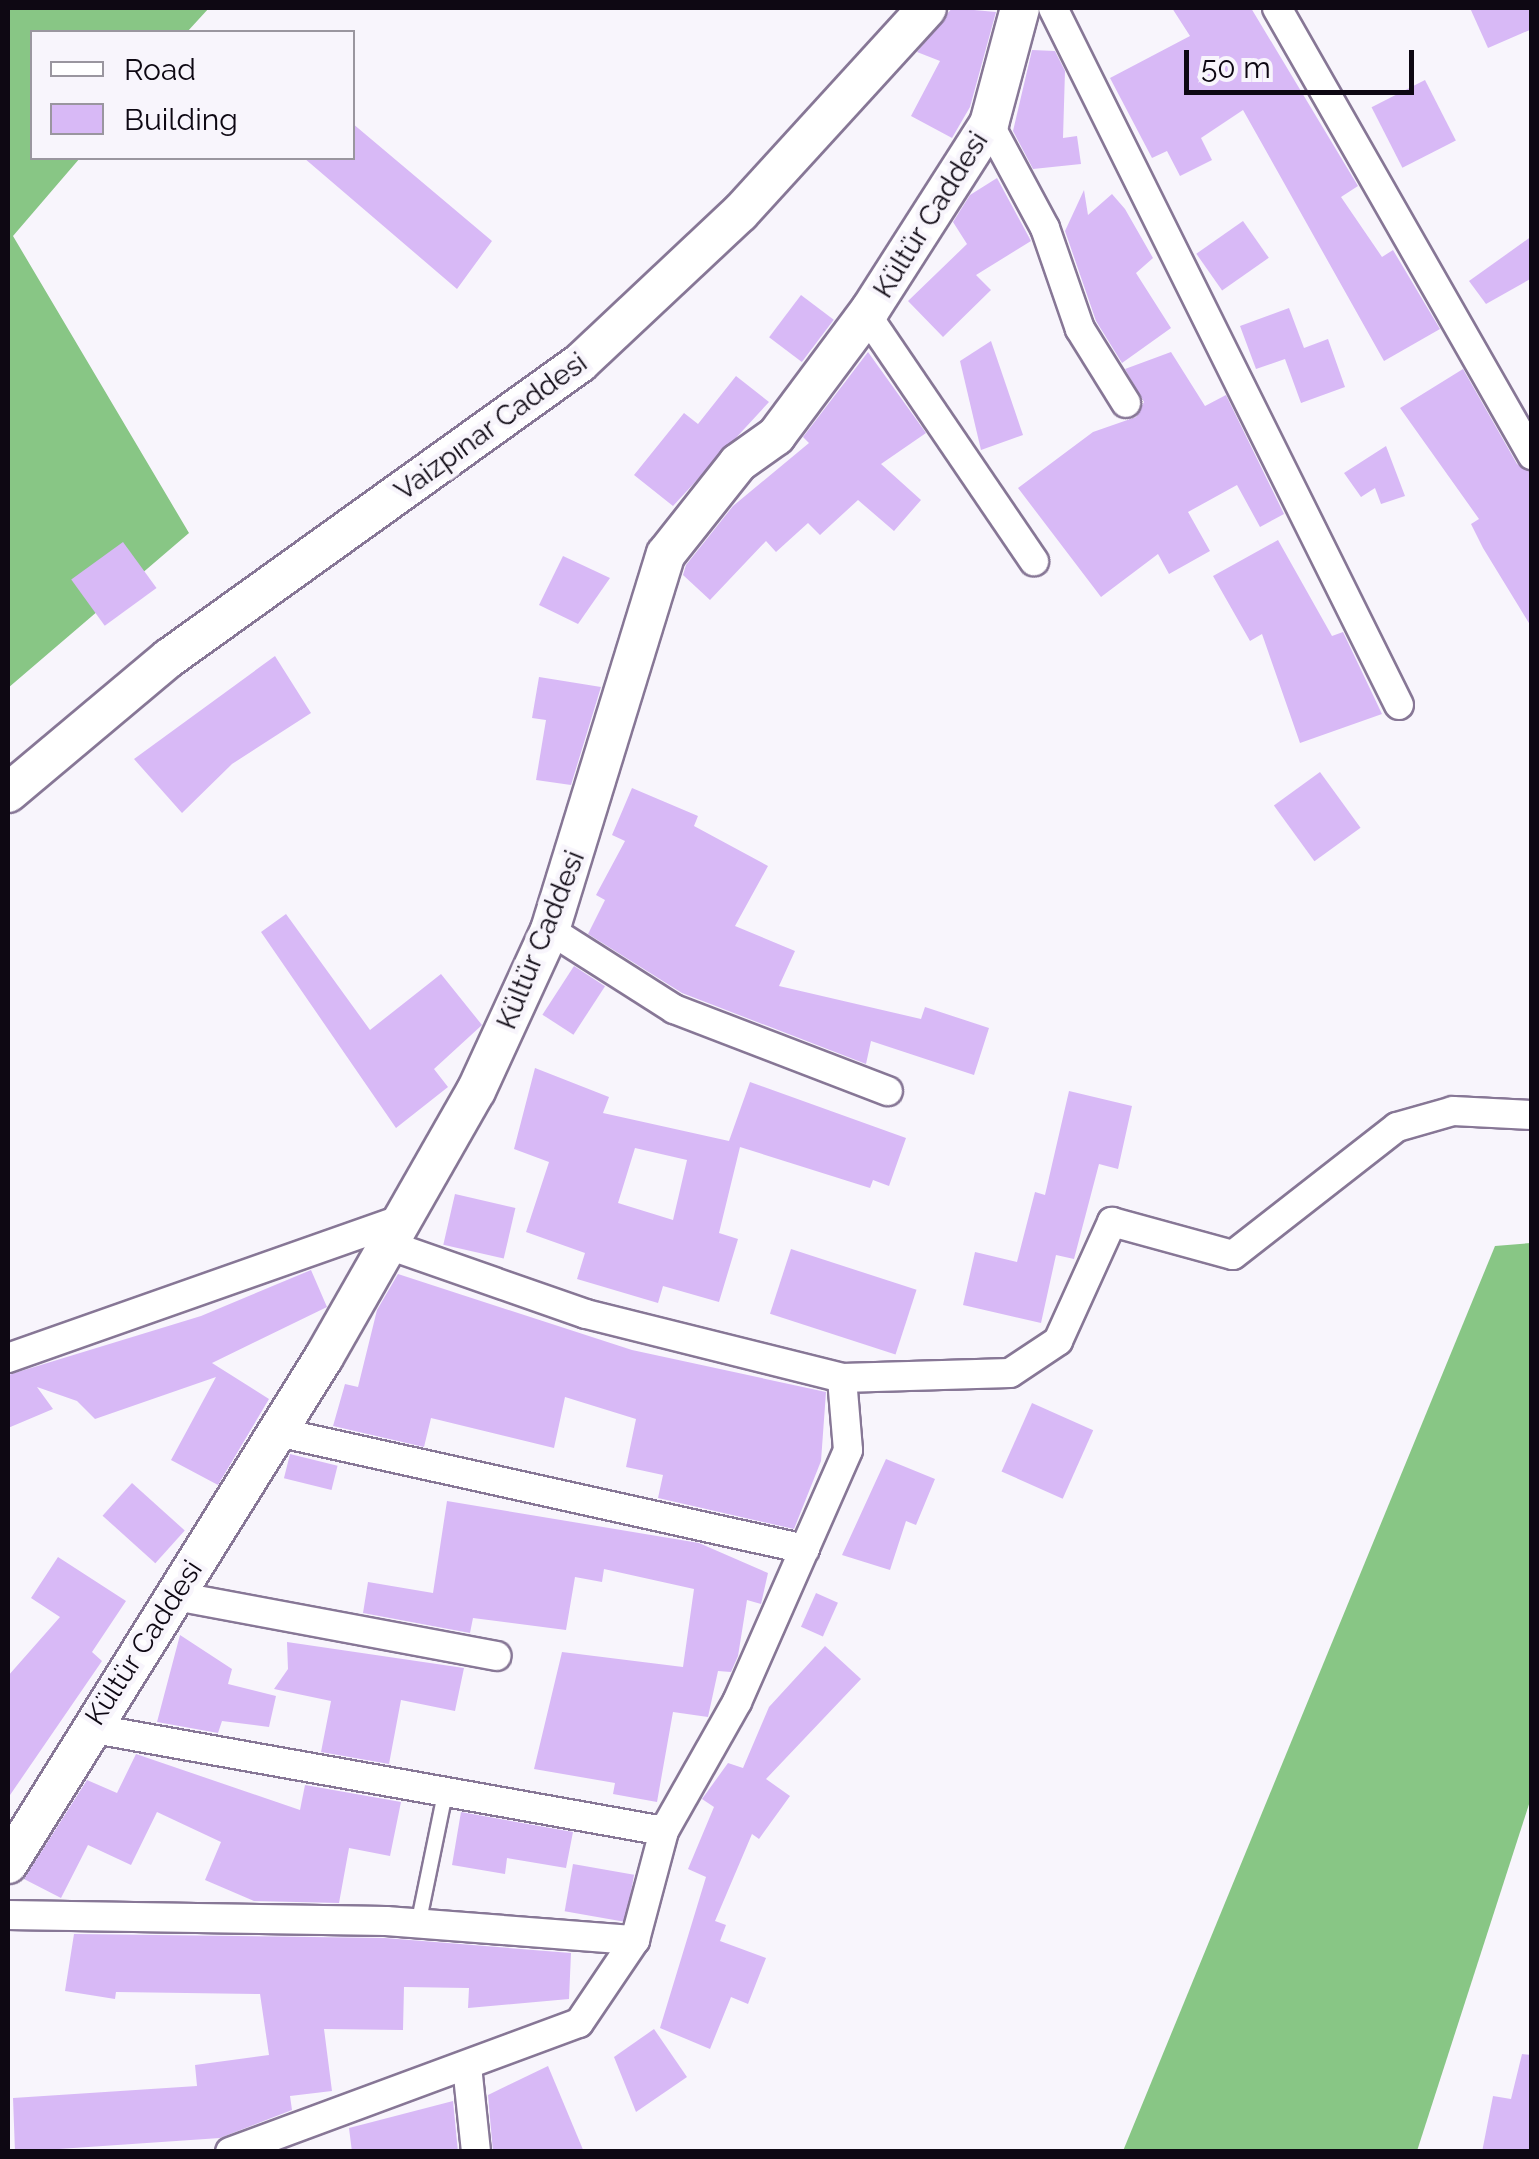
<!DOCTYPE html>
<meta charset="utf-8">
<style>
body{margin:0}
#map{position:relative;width:1539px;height:2159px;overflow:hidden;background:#f8f5fc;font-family:Raleway,sans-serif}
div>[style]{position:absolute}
.forest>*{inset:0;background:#88c685}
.building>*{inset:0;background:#d8b9f6;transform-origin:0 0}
.roads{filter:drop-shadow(2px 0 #877796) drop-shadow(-2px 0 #877796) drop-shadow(0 2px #877796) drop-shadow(0 -2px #877796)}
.lane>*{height:14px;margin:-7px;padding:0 7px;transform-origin:7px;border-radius:7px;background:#fff}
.street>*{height:28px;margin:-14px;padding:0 14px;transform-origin:14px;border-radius:14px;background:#fff}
.secondary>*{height:38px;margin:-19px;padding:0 19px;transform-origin:19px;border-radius:19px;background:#fff}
span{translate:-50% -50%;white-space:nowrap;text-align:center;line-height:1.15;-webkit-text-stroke:9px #f8f5fc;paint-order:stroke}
.street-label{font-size:28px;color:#0e0813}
.frame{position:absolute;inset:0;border:10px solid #0e0813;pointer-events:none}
.legend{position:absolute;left:30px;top:30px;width:325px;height:130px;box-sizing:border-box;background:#f8f5fc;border:2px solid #9a969f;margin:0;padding:12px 18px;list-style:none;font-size:30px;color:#0e0813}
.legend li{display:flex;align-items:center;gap:20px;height:50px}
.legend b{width:50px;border:2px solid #9a969f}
.scale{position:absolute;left:1184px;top:50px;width:230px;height:45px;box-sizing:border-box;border:5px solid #0e0813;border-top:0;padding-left:12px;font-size:30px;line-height:35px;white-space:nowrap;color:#0e0813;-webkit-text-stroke:8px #f8f5fc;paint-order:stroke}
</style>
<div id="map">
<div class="forest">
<i style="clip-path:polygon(8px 8px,209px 8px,187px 32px,32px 32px,32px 158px,80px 158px,13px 236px,189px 533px,8px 688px)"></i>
<i style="clip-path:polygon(1531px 1243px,1531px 1798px,1417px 2151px,1123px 2151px,1495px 1246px)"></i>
</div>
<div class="building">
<i style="clip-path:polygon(952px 8px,996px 12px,970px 107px,952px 138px,911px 116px,940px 61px,917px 52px)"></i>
<i style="clip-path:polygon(1172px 8px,1251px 8px,1358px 186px,1341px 197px,1382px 257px,1393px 250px,1440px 329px,1384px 361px,1243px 110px,1201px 138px,1212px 160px,1180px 176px,1167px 151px,1152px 158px,1110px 78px,1190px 36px)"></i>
<i style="clip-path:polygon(1470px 8px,1532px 8px,1532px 29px,1488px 48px)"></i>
<i style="clip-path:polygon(1032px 50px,1055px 51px,1065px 71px,1063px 138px,1077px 136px,1081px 164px,1033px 169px,1013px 131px)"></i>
<i style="left:1425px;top:80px;width:68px;height:60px;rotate:63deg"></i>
<i style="clip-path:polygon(352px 123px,492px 241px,457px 289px,304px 158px,352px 158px)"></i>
<i style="clip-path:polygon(997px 178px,1031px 241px,976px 275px,991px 290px,943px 337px,908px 301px,967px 244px,953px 222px,970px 195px)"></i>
<i style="clip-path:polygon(1084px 190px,1088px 215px,1112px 194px,1125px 209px,1153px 258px,1136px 273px,1171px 328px,1122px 363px,1096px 321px,1065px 231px)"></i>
<i style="left:1243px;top:221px;width:45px;height:57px;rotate:55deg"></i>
<i style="clip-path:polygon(1532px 236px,1532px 278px,1486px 304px,1469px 281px)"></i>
<i style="left:801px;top:295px;width:41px;height:53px;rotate:37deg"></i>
<i style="clip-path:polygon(1289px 308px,1304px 348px,1328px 339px,1345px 387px,1301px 403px,1285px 359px,1256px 369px,1240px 326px)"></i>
<i style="clip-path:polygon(991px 341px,1023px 435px,981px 450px,960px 361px)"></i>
<i style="clip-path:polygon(868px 352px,926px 433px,881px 464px,921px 500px,894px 531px,858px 500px,820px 535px,808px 523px,776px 552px,766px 541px,710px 600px,683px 575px,686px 565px,733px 506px,809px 443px,803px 437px)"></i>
<i style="clip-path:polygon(1171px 352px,1205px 406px,1226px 395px,1284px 514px,1260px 527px,1237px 485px,1188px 512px,1210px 551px,1169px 574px,1158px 554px,1101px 597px,1018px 488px,1093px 432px,1136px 417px,1144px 402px,1125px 369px)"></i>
<i style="clip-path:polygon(1463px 369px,1517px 464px,1532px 472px,1532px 628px,1483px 548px,1471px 524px,1479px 519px,1400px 408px)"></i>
<i style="clip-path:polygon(736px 376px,769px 402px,673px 506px,634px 475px,684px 413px,698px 424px)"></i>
<i style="clip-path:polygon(1386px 446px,1405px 496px,1381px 504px,1375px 488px,1361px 497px,1344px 473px)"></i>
<i style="clip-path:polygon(1278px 540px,1332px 636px,1343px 632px,1382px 714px,1300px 743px,1262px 634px,1250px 641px,1213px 576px)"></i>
<i style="left:123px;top:542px;width:57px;height:64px;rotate:54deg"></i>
<i style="clip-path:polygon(563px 556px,610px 578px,578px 624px,539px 605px)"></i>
<i style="clip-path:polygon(275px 656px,311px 713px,232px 764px,182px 813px,134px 759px)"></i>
<i style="clip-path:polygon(539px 677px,601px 687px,571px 785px,536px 780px,546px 720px,532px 718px)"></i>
<i style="left:1320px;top:772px;width:69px;height:57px;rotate:54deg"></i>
<i style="clip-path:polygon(632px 788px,698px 816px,694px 826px,768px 866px,735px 926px,795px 951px,779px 986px,921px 1019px,925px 1007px,989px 1028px,974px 1075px,871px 1041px,866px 1064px,682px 993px,588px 934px,605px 900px,596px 895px,625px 841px,612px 835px)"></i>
<i style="clip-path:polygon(286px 914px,370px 1030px,441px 974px,482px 1025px,434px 1069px,448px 1087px,396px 1128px,261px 932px)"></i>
<i style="left:574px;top:966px;width:37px;height:58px;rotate:33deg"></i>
<i style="clip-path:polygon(evenodd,535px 1068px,609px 1097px,603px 1113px,729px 1141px,750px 1082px,906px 1138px,889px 1186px,873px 1180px,870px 1188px,740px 1147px,719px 1233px,738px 1239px,719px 1302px,663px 1286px,658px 1303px,577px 1279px,585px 1253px,526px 1232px,549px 1162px,514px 1149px,535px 1068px,635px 1148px,687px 1160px,673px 1220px,618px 1203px,635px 1148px)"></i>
<i style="clip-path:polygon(1069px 1091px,1132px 1106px,1118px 1169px,1099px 1164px,1074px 1259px,1056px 1255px,1041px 1323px,963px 1305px,975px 1252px,1017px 1262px,1035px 1192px,1045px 1195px)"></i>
<i style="left:455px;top:1194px;width:62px;height:52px;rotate:13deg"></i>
<i style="left:791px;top:1249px;width:132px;height:68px;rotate:18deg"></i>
<i style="clip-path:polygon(311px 1270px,327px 1307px,212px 1363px,269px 1399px,218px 1485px,171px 1460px,216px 1377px,95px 1419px,77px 1401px,37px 1387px,53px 1409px,8px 1428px,8px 1375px,201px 1316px)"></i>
<i style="clip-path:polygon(398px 1274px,632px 1350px,826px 1392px,821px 1461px,794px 1529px,658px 1498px,663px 1475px,626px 1467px,636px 1419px,565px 1397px,554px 1448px,431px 1418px,424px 1447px,333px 1426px,345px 1384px,358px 1387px,377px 1310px)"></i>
<i style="left:1032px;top:1403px;width:67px;height:75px;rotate:24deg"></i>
<i style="left:290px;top:1454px;width:49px;height:25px;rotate:14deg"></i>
<i style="clip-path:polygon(886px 1459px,935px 1479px,916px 1525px,906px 1521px,890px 1570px,842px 1555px)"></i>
<i style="left:132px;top:1483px;width:71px;height:44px;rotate:42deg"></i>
<i style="clip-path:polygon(447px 1501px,699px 1543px,768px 1573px,761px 1604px,747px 1600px,738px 1656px,731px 1672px,718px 1671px,708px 1717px,673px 1712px,657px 1802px,613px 1794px,615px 1783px,534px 1769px,562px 1652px,683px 1667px,694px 1589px,604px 1569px,602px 1582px,575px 1577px,566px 1630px,473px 1618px,470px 1633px,363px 1613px,368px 1582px,433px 1593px)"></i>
<i style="clip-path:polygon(58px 1557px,126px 1601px,92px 1652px,102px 1661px,8px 1798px,8px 1676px,60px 1617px,31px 1598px)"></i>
<i style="left:816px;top:1593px;width:24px;height:37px;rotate:24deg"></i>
<i style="clip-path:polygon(180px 1635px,232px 1669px,228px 1684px,276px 1696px,269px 1727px,222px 1721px,218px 1733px,157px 1722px)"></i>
<i style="clip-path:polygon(287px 1642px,464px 1668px,455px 1711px,401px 1700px,389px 1764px,321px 1752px,331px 1701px,274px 1689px,288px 1669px)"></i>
<i style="clip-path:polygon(825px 1646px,861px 1679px,766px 1779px,790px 1796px,759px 1839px,752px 1834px,715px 1921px,726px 1925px,720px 1941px,766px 1958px,748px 2004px,731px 1997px,710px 2049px,660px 2028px,706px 1877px,688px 1869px,714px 1807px,702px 1799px,728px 1763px,743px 1768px,769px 1707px)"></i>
<i style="clip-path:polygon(136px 1754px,300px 1810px,305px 1785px,401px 1802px,390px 1856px,349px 1848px,339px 1903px,254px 1901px,205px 1880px,221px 1842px,157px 1812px,131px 1865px,88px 1845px,61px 1898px,24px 1879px,87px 1780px,117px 1793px)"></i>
<i style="clip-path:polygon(461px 1812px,573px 1832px,566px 1868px,507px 1858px,505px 1874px,452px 1865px)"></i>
<i style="left:573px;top:1864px;width:62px;height:48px;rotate:10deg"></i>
<i style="clip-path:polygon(74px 1934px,385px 1938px,571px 1953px,569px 1999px,468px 2008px,469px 1988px,404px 1987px,403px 2030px,324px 2029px,332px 2091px,290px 2096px,292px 2110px,220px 2138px,15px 2152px,13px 2098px,197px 2086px,195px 2065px,269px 2055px,260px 1994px,116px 1992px,115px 1999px,65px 1991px)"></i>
<i style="clip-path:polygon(654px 2029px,687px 2077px,636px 2112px,614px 2057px)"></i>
<i style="clip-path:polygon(1522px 2054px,1532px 2055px,1532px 2152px,1482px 2152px,1493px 2096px,1511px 2099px)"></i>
<i style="clip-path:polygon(548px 2066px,584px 2152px,493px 2152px,488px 2095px)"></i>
<i style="clip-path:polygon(453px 2101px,458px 2152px,352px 2152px,349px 2128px)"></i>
</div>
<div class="roads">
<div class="lane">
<i style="left:418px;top:1925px;width:130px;rotate:-78.4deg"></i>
</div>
<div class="street">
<i style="left:1053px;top:8px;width:778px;rotate:63.6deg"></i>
<i style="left:1277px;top:8px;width:515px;rotate:60.3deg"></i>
<i style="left:989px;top:124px;width:118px;rotate:61.7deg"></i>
<i style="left:1045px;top:228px;width:107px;rotate:70.9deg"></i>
<i style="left:1080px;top:329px;width:87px;rotate:58.1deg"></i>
<i style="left:866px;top:314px;width:299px;rotate:55.8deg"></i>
<i style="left:550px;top:930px;width:147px;rotate:32.5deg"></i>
<i style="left:674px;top:1009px;width:229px;rotate:21deg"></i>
<i style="left:383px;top:1243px;width:215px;rotate:19.3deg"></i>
<i style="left:586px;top:1314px;width:264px;rotate:14deg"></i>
<i style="left:842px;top:1378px;width:168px;rotate:-1.7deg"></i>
<i style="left:1010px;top:1373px;width:58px;rotate:-33.7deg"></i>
<i style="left:1058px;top:1341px;width:131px;rotate:-65.6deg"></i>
<i style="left:1112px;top:1222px;width:125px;rotate:15.3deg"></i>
<i style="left:1233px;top:1255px;width:208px;rotate:-38deg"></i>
<i style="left:1397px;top:1127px;width:58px;rotate:-15.9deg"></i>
<i style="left:1453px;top:1111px;width:79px;rotate:2.9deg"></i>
<i style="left:8px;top:1358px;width:413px;rotate:-19.4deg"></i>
<i style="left:273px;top:1431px;width:545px;rotate:12.51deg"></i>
<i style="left:176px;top:1596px;width:326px;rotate:10.6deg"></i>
<i style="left:89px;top:1728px;width:584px;rotate:10.16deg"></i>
<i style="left:8px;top:1915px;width:378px;rotate:0.9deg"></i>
<i style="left:386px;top:1921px;width:250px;rotate:4.4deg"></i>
<i style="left:467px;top:2066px;width:86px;rotate:84deg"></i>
<i style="left:230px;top:2152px;width:372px;rotate:-20.3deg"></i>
<i style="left:579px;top:2023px;width:100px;rotate:-56deg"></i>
<i style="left:635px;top:1940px;width:113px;rotate:-75.1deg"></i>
<i style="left:664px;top:1831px;width:148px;rotate:-60.5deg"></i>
<i style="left:737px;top:1702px;width:275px;rotate:-66.2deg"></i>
<i style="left:848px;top:1450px;width:72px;rotate:-94.8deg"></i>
</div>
<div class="secondary">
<i style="left:8px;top:793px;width:210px;rotate:-40deg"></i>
<i style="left:169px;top:658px;width:506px;rotate:-35.67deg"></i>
<i style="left:580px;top:363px;width:219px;rotate:-43.2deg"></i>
<i style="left:740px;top:213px;width:277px;rotate:-47.6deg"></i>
<i style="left:8px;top:1864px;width:597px;rotate:-58.07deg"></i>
<i style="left:324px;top:1357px;width:306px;rotate:-60.3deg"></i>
<i style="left:476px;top:1091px;width:177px;rotate:-65.3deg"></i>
<i style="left:550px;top:930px;width:393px;rotate:-72.9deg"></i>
<i style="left:666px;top:554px;width:116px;rotate:-51.6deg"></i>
<i style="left:738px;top:463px;width:47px;rotate:-35.4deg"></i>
<i style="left:776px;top:436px;width:157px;rotate:-53.3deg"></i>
<i style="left:870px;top:310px;width:221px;rotate:-57.4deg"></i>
<i style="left:989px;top:124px;width:120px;rotate:-75deg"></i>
</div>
</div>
<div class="street-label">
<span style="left:931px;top:215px;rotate:-58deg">Kültür Caddesi</span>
<span style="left:491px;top:427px;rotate:-36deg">Vaizpınar Caddesi</span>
<span style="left:541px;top:940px;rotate:-68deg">Kültür Caddesi</span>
<span style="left:144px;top:1643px;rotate:-57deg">Kültür Caddesi</span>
</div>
<div class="frame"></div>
<ul class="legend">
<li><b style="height:12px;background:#fff"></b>Road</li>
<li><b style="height:28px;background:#d8b9f6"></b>Building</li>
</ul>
<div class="scale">50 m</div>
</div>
